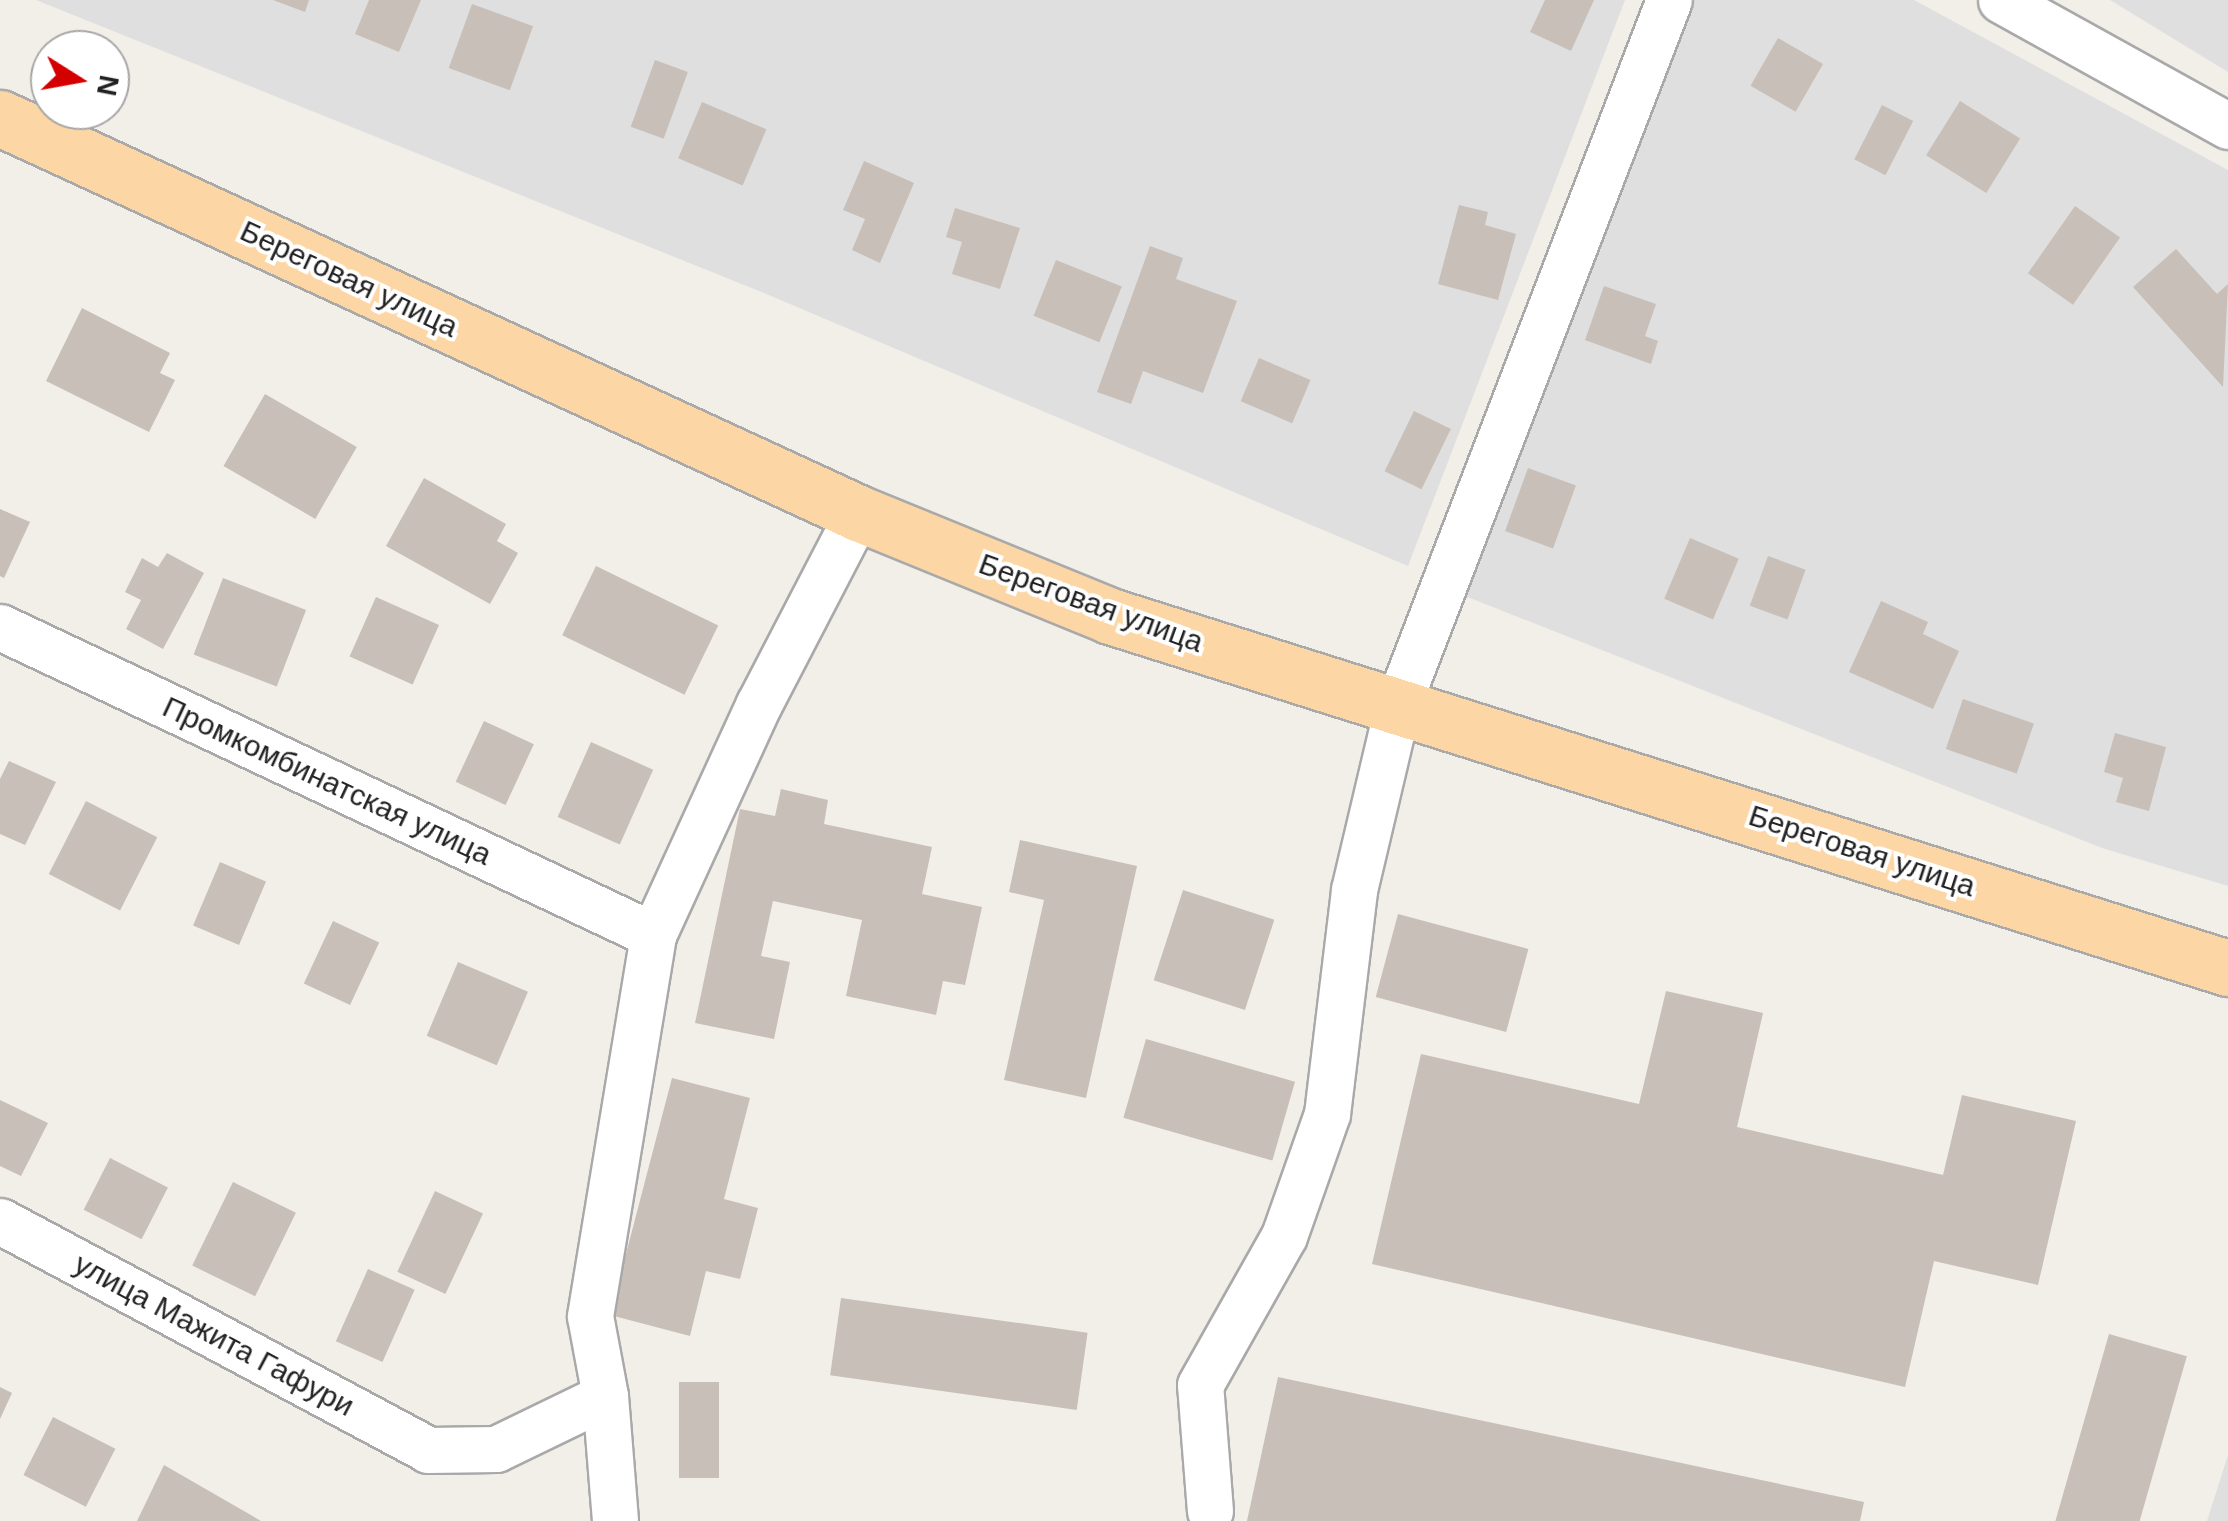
<!DOCTYPE html>
<meta charset="utf-8">
<style>
body{margin:0}
#map{position:relative;width:2228px;height:1521px;overflow:hidden;background:#f2efe9;font-family:Helvetica,sans-serif}
div>[style]{position:absolute}
.residential>*{inset:0;background:#e0dfdf}
.building>*{inset:0;background:#c7bfb8;transform-origin:0 0}
.roads{filter:drop-shadow(2px 0 #a9a9a9) drop-shadow(-2px 0 #a9a9a9) drop-shadow(0 2px #a9a9a9) drop-shadow(0 -2px #a9a9a9)}
.minor>*{height:45px;margin:-22.5px;padding:0 22.5px;transform-origin:22.5px;border-radius:22.5px;background:#fff}
.major>*{height:55px;margin:-27.5px;padding:0 27.5px;transform-origin:27.5px;border-radius:27.5px;background:#fcd6a4}
span{translate:-50% -50%;white-space:nowrap;text-align:center;line-height:1.15;-webkit-text-stroke:8px #fff;paint-order:stroke}
.street-label{font-size:30px;color:#222}
.north{position:absolute;left:30px;top:30px;width:100px;height:100px;box-sizing:border-box;background:#fff;border:2px solid #a7a7a7;border-radius:50%;rotate:101deg;font-size:28px;font-weight:700;line-height:40px;text-align:center;color:#222}
.north::after{content:'';display:block;margin:auto;width:35px;height:45px;background:#d40000;clip-path:polygon(50% 0,100% 100%,50% 72%,0 100%)}
</style>
<div id="map">
<div class="residential">
<i style="clip-path:polygon(36px 0,1625px 0,1408px 566px,764px 293px)"></i>
<i style="clip-path:polygon(1692px 0,1914px 0,2228px 170px,2228px 886px,2102px 848px,1465px 596px)"></i>
<i style="clip-path:polygon(2110px 0,2228px 0,2228px 72px)"></i>
<i style="clip-path:polygon(2228px 1455px,2228px 1521px,2207px 1521px)"></i>
</div>
<div class="building">
<i style="clip-path:polygon(273px 0,309px 0,305px 12px)"></i>
<i style="clip-path:polygon(369px 0,421px 0,399px 52px,355px 34px)"></i>
<i style="clip-path:polygon(1545px 0,1594px 0,1571px 51px,1530px 32px)"></i>
<i style="left:472px;top:4px;width:65px;height:68px;rotate:20deg"></i>
<i style="left:1778px;top:38px;width:52px;height:55px;rotate:30deg"></i>
<i style="left:655px;top:60px;width:35px;height:71px;rotate:20deg"></i>
<i style="left:1960px;top:101px;width:71px;height:64px;rotate:32deg"></i>
<i style="left:702px;top:102px;width:70px;height:61px;rotate:23deg"></i>
<i style="left:1882px;top:105px;width:35px;height:61px;rotate:27deg"></i>
<i style="clip-path:polygon(864px 161px,914px 183px,880px 263px,852px 250px,865px 219px,843px 210px)"></i>
<i style="clip-path:polygon(1459px 205px,1488px 212px,1485px 225px,1516px 234px,1498px 300px,1438px 284px)"></i>
<i style="left:2075px;top:206px;width:55px;height:82px;rotate:35deg"></i>
<i style="clip-path:polygon(955px 208px,1020px 228px,1000px 289px,952px 274px,962px 242px,946px 237px)"></i>
<i style="clip-path:polygon(1150px 246px,1183px 258px,1176px 279px,1237px 301px,1203px 393px,1143px 371px,1131px 404px,1097px 392px)"></i>
<i style="clip-path:polygon(2176px 249px,2217px 294px,2228px 284px,2223px 387px,2133px 287px)"></i>
<i style="left:1056px;top:260px;width:71px;height:60px;rotate:22deg"></i>
<i style="clip-path:polygon(1604px 286px,1656px 304px,1645px 336px,1658px 341px,1651px 364px,1585px 340px)"></i>
<i style="clip-path:polygon(82px 308px,170px 353px,160px 373px,175px 380px,149px 432px,46px 381px)"></i>
<i style="left:1259px;top:358px;width:56px;height:47px;rotate:23deg"></i>
<i style="left:265px;top:394px;width:106px;height:83px;rotate:30deg"></i>
<i style="left:1414px;top:411px;width:41px;height:67px;rotate:26deg"></i>
<i style="left:1528px;top:468px;width:51px;height:67px;rotate:20deg"></i>
<i style="clip-path:polygon(424px 478px,506px 524px,497px 541px,518px 553px,490px 604px,386px 546px)"></i>
<i style="clip-path:polygon(0 509px,30px 522px,4px 578px,0 576px)"></i>
<i style="left:1690px;top:538px;width:53px;height:66px;rotate:23deg"></i>
<i style="clip-path:polygon(167px 553px,204px 573px,163px 649px,126px 629px,141px 600px,125px 592px,142px 558px,158px 567px)"></i>
<i style="left:1768px;top:556px;width:40px;height:53px;rotate:20deg"></i>
<i style="left:596px;top:566px;width:136px;height:77px;rotate:26deg"></i>
<i style="left:223px;top:578px;width:89px;height:82px;rotate:21deg"></i>
<i style="left:376px;top:597px;width:69px;height:65px;rotate:24deg"></i>
<i style="clip-path:polygon(1881px 601px,1928px 622px,1923px 634px,1959px 651px,1933px 709px,1849px 672px)"></i>
<i style="left:1963px;top:699px;width:75px;height:53px;rotate:19deg"></i>
<i style="left:484px;top:721px;width:55px;height:67px;rotate:25deg"></i>
<i style="clip-path:polygon(2115px 733px,2166px 747px,2149px 811px,2116px 802px,2123px 778px,2104px 772px)"></i>
<i style="left:591px;top:742px;width:68px;height:82px;rotate:24deg"></i>
<i style="clip-path:polygon(9px 761px,56px 782px,25px 845px,0 834px,0 779px)"></i>
<i style="clip-path:polygon(781px 789px,828px 800px,824px 824px,932px 847px,922px 894px,982px 907px,965px 985px,943px 981px,936px 1015px,846px 996px,862px 920px,773px 901px,761px 956px,790px 962px,774px 1039px,695px 1023px,740px 809px,775px 816px)"></i>
<i style="left:86px;top:801px;width:80px;height:82px;rotate:27deg"></i>
<i style="clip-path:polygon(1020px 840px,1137px 866px,1086px 1098px,1004px 1080px,1044px 900px,1009px 892px)"></i>
<i style="left:220px;top:862px;width:50px;height:69px;rotate:23deg"></i>
<i style="left:1183px;top:890px;width:96px;height:95px;rotate:18deg"></i>
<i style="left:1398px;top:914px;width:135px;height:86px;rotate:15deg"></i>
<i style="left:333px;top:921px;width:51px;height:69px;rotate:25deg"></i>
<i style="left:458px;top:962px;width:76px;height:80px;rotate:23deg"></i>
<i style="clip-path:polygon(1666px 991px,1763px 1013px,1737px 1127px,1943px 1175px,1962px 1095px,2076px 1121px,2038px 1285px,1934px 1261px,1905px 1387px,1372px 1264px,1421px 1054px,1639px 1104px)"></i>
<i style="left:1146px;top:1039px;width:155px;height:82px;rotate:16deg"></i>
<i style="clip-path:polygon(672px 1078px,750px 1098px,724px 1199px,758px 1208px,740px 1279px,706px 1271px,690px 1336px,610px 1315px)"></i>
<i style="clip-path:polygon(0 1100px,48px 1123px,21px 1176px,0 1166px)"></i>
<i style="left:110px;top:1158px;width:65px;height:58px;rotate:27deg"></i>
<i style="left:233px;top:1182px;width:70px;height:93px;rotate:26deg"></i>
<i style="left:435px;top:1191px;width:53px;height:89px;rotate:25deg"></i>
<i style="left:368px;top:1269px;width:51px;height:79px;rotate:24deg"></i>
<i style="left:841px;top:1298px;width:249px;height:78px;rotate:8deg"></i>
<i style="left:2109px;top:1334px;width:81px;height:195px;rotate:16deg"></i>
<i style="clip-path:polygon(1278px 1377px,1864px 1502px,1860px 1521px,1247px 1521px)"></i>
<i style="left:679px;top:1382px;width:40px;height:96px"></i>
<i style="clip-path:polygon(0 1387px,12px 1393px,0 1419px)"></i>
<i style="left:53px;top:1417px;width:70px;height:65px;rotate:27deg"></i>
<i style="clip-path:polygon(164px 1465px,261px 1521px,137px 1521px)"></i>
</div>
<div class="roads">
<div class="minor">
<i style="left:2001px;top:0;width:260px;rotate:29deg"></i>
<i style="left:0;top:627px;width:722px;rotate:25.25deg"></i>
<i style="left:0;top:1221px;width:485px;rotate:28.1deg"></i>
<i style="left:428px;top:1450px;width:68px;rotate:-0.8deg"></i>
<i style="left:496px;top:1449px;width:121px;rotate:-25.9deg"></i>
<i style="left:605px;top:1396px;width:81px;rotate:-100.6deg"></i>
<i style="left:590px;top:1316px;width:386px;rotate:-80.6deg"></i>
<i style="left:653px;top:935px;width:254px;rotate:-65.4deg"></i>
<i style="left:759px;top:704px;width:215px;rotate:-62.6deg"></i>
<i style="left:605px;top:1396px;width:125px;rotate:85.4deg"></i>
<i style="left:1210px;top:1511px;width:126px;rotate:-94.5deg"></i>
<i style="left:1200px;top:1385px;width:171px;rotate:-60.6deg"></i>
<i style="left:1284px;top:1236px;width:129px;rotate:-70.6deg"></i>
<i style="left:1327px;top:1114px;width:226px;rotate:-83.1deg"></i>
<i style="left:1354px;top:890px;width:191px;rotate:-76.7deg"></i>
<i style="left:1398px;top:704px;width:754px;rotate:-68.95deg"></i>
</div>
<div class="major">
<i style="left:0;top:118px;width:945px;rotate:24.72deg"></i>
<i style="left:858px;top:513px;width:272px;rotate:22.2deg"></i>
<i style="left:1110px;top:616px;width:1172px;rotate:17.48deg"></i>
</div>
</div>
<div class="street-label">
<span style="left:349px;top:279px;rotate:25deg">Береговая улица</span>
<span style="left:1091px;top:603px;rotate:20deg">Береговая улица</span>
<span style="left:327px;top:781px;rotate:25deg">Промкомбинатская улица</span>
<span style="left:1862px;top:851px;rotate:18deg">Береговая улица</span>
<span style="left:214px;top:1335px;rotate:28deg">улица Мажита Гафури</span>
</div>
<div class="north">N</div>
</div>
